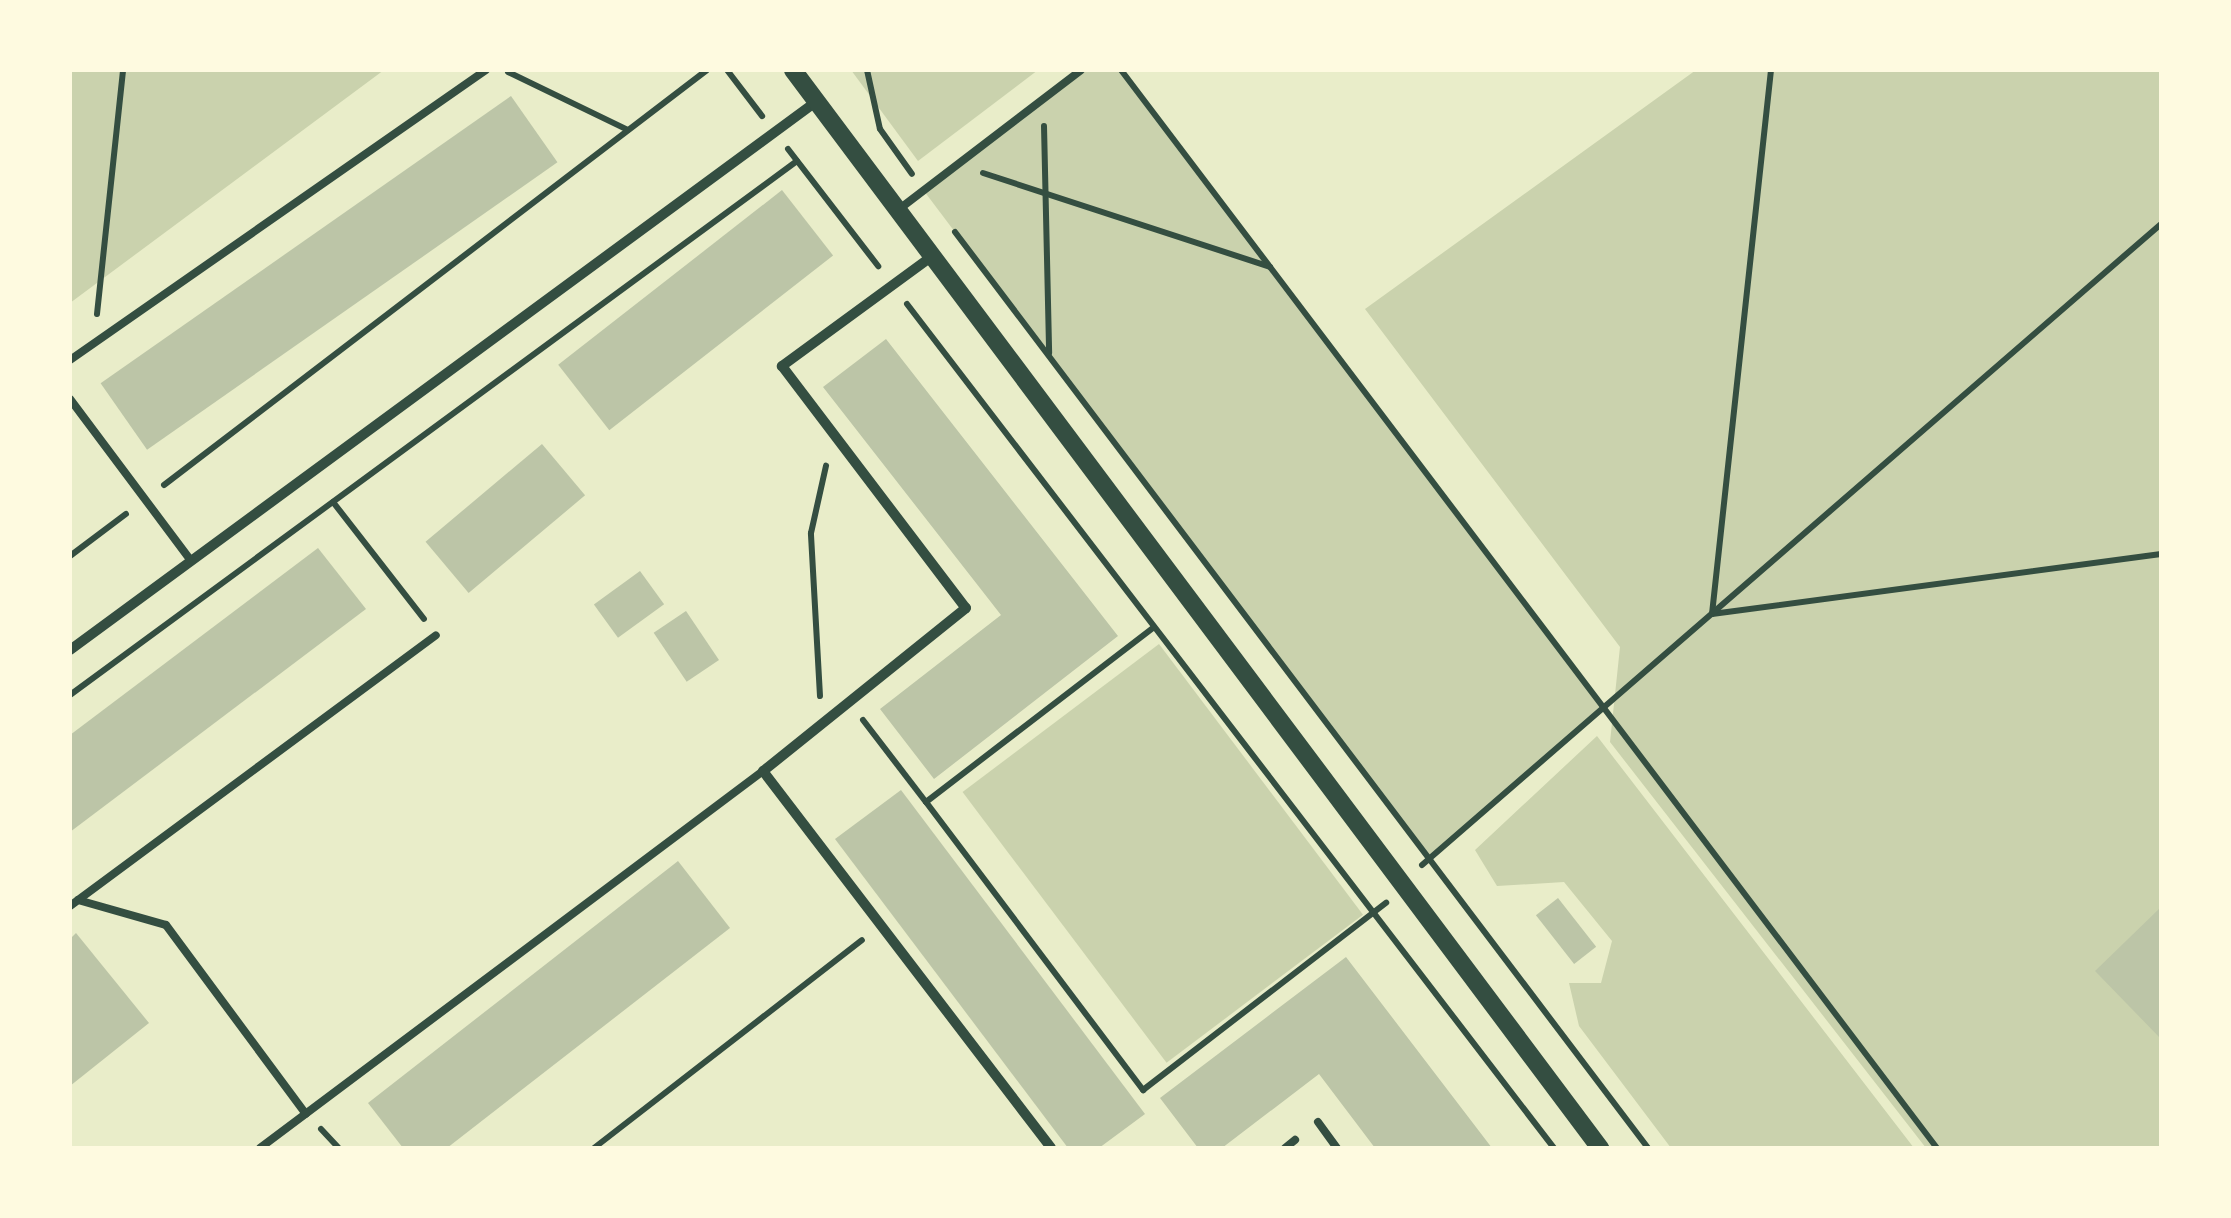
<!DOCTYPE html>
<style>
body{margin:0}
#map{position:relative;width:2231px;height:1218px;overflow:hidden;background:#e9edc9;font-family:"PT Sans Narrow",sans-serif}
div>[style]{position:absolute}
.green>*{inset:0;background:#cad2ad;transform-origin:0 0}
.building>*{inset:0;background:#bcc5a7;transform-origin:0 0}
.path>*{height:6px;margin:-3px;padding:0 3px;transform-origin:3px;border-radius:3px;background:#344e41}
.service>*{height:8px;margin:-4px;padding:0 4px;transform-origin:4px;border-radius:4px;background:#344e41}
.minor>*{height:10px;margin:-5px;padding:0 5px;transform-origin:5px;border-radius:5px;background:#344e41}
.tertiary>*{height:18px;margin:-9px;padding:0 9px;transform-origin:9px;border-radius:9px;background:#344e41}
span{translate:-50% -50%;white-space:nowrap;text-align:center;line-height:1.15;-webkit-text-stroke:9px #fefae0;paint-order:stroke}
.frame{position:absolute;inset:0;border:72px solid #fefae0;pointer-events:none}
</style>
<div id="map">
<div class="green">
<i style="clip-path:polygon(70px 70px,384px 70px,70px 303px)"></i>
<i style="clip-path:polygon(851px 70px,1038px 70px,918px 161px)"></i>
<i style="clip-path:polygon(1081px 70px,1121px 70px,1602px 707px,1428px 859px,924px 191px)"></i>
<i style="clip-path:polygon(1696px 70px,2161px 70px,2161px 1148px,1926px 1148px,1610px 742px,1620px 647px,1365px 309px)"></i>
<i style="left:1159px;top:644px;width:339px;height:246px;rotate:53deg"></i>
<i style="clip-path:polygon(1597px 736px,1914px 1148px,1671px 1148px,1579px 1026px,1569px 983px,1601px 983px,1612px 941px,1564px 882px,1497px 886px,1475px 850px)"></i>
</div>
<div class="building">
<i style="left:511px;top:96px;width:81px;height:501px;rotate:55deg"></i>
<i style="left:782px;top:190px;width:83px;height:284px;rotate:52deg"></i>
<i style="clip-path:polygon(886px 339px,1118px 636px,934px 779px,880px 709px,1001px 615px,823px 387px)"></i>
<i style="left:542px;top:444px;width:67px;height:152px;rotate:50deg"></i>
<i style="clip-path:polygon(318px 548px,366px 609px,70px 832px,70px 735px)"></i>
<i style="left:640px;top:571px;width:41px;height:57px;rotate:54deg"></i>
<i style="left:686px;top:611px;width:59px;height:39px;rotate:56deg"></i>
<i style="clip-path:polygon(901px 790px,1145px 1114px,1099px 1148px,1068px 1148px,835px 839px)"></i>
<i style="clip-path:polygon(678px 861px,730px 928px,447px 1148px,403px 1148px,368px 1103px)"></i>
<i style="left:1558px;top:898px;width:62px;height:28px;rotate:52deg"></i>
<i style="clip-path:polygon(2161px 907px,2161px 1039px,2095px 971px)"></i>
<i style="clip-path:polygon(76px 933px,149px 1023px,70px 1086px,70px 939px)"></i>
<i style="clip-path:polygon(1346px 957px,1492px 1148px,1375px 1148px,1319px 1074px,1222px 1148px,1198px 1148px,1160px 1098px)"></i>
</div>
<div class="path">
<i style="left:727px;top:70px;width:58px;rotate:52.7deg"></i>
<i style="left:867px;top:70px;width:60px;rotate:77.6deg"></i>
<i style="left:880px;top:129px;width:55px;rotate:54.6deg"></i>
<i style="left:1121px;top:70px;width:1352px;rotate:52.88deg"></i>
<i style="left:1771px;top:70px;width:547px;rotate:96.19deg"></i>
<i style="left:1712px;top:614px;width:453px;rotate:-7.6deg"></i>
<i style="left:508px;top:72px;width:133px;rotate:25.8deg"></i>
<i style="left:1044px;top:126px;width:227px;rotate:88.7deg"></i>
<i style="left:788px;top:149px;width:148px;rotate:52.4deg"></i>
<i style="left:983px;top:173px;width:302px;rotate:18.1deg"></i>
<i style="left:955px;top:232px;width:1149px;rotate:52.89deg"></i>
<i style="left:907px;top:304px;width:1063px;rotate:52.53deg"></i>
<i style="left:97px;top:314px;width:245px;rotate:-83.9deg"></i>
<i style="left:164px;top:485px;width:683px;rotate:-37.39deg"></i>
<i style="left:333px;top:502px;width:148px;rotate:52.1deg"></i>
<i style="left:70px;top:556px;width:70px;rotate:-36.9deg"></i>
<i style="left:70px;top:695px;width:902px;rotate:-36.3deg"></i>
<i style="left:820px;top:696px;width:163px;rotate:-93.2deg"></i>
<i style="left:811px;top:533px;width:69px;rotate:-77.4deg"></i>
<i style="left:863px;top:720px;width:103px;rotate:52.5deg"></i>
<i style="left:926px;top:802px;width:287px;rotate:-37.5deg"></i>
<i style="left:926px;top:802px;width:361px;rotate:53deg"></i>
<i style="left:1143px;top:1090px;width:307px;rotate:-37.6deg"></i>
<i style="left:1422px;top:865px;width:978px;rotate:-40.94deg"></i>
<i style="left:321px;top:1129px;width:26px;rotate:47deg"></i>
<i style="left:594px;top:1148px;width:339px;rotate:-37.8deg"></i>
</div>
<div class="service">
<i style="left:898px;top:210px;width:230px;rotate:-37.4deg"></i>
<i style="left:70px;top:360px;width:507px;rotate:-34.88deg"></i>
<i style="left:70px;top:399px;width:202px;rotate:53.2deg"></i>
<i style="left:78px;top:900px;width:91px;rotate:15.9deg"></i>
<i style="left:166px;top:925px;width:235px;rotate:53.5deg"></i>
<i style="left:70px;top:906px;width:455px;rotate:-36.5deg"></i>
<i style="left:1318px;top:1122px;width:32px;rotate:54deg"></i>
<i style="left:260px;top:1148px;width:629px;rotate:-36.85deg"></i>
<i style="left:1285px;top:1148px;width:13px;rotate:-39deg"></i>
</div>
<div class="minor">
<i style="left:931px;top:257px;width:185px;rotate:143.8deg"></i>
<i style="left:782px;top:366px;width:304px;rotate:52.8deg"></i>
<i style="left:966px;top:608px;width:260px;rotate:141.2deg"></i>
<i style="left:763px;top:771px;width:474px;rotate:52.6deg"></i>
<i style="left:70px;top:650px;width:927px;rotate:-36.31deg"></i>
</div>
<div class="tertiary">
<i style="left:793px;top:70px;width:1347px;rotate:53.18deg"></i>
</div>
<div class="frame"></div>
</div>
